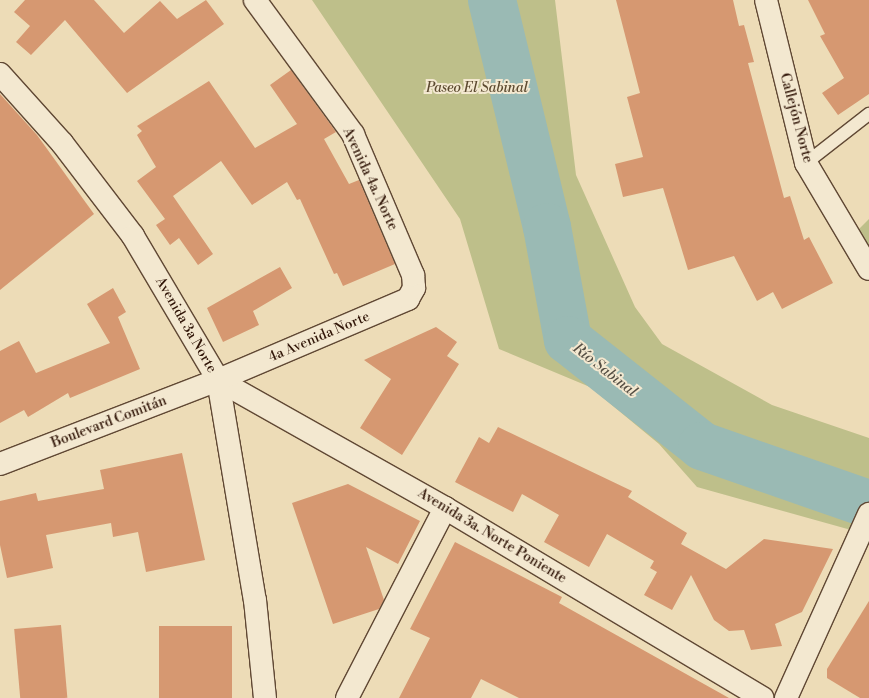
<!DOCTYPE html>
<meta charset="utf-8">
<style>
body{margin:0}
#map{position:relative;width:869px;height:698px;overflow:hidden;background:#eddcb7;font-family:"Libre Bodoni",serif}
div>[style]{position:absolute}
.green>*{inset:0;background:#bebf8a}
.river>*{height:48px;margin:-24px;padding:0 24px;transform-origin:24px;border-radius:24px;background:#9abab4}
.building>*{inset:0;background:#d69871;transform-origin:0 0}
.roads{filter:drop-shadow(1px 0 #604834) drop-shadow(-1px 0 #604834) drop-shadow(0 1px #604834) drop-shadow(0 -1px #604834)}
.service>*{height:12px;margin:-6px;padding:0 6px;transform-origin:6px;border-radius:6px;background:#f3e8d0}
.minor>*{height:22px;margin:-11px;padding:0 11px;transform-origin:11px;border-radius:11px;background:#f3e8d0}
.tertiary>*{height:22px;margin:-11px;padding:0 11px;transform-origin:11px;border-radius:11px;background:#f3e8d0}
span{translate:-50% -50%;white-space:nowrap;text-align:center;line-height:1.15;-webkit-text-stroke:4px #f3e8d0;paint-order:stroke}
.park-label{font-size:14px;color:#5b492f;font-style:italic}
.street-label{font-size:14px;color:#311608}
.water-label{font-size:15px;color:#564f44;font-style:italic}
</style>
<div id="map">
<div class="green">
<i style="clip-path:polygon(312px 0,555px 0,576px 175px,635px 307px,662px 344px,772px 405px,869px 438px,869px 535px,697px 487px,659px 444px,590px 387px,499px 349px,460px 219px)"></i>
<i style="clip-path:polygon(869px 219px,869px 258px,855px 233px)"></i>
</div>
<div class="river">
<i style="left:492px;top:0;width:234px;rotate:76.4deg"></i>
<i style="left:547px;top:227px;width:115px;rotate:79.5deg"></i>
<i style="left:568px;top:340px;width:171px;rotate:38.3deg"></i>
<i style="left:702px;top:446px;width:177px;rotate:19.2deg"></i>
</div>
<div class="building">
<i style="clip-path:polygon(25px 0,94px 0,124px 33px,160px 1px,177px 19px,206px 0,224px 24px,127px 93px,65px 20px,31px 55px,16px 42px,30px 26px,14px 12px)"></i>
<i style="clip-path:polygon(616px 0,733px 0,739px 26px,744px 25px,754px 62px,748px 63px,784px 198px,790px 196px,804px 240px,809px 237px,833px 283px,782px 309px,773px 292px,757px 301px,734px 256px,688px 270px,663px 188px,623px 197px,615px 164px,643px 157px,627px 97px,640px 93px)"></i>
<i style="clip-path:polygon(808px 0,869px 0,869px 94px,838px 115px,822px 93px,844px 78px,820px 36px,825px 34px)"></i>
<i style="clip-path:polygon(291px 70px,336px 132px,324px 139px,349px 184px,359px 180px,395px 264px,343px 286px,337px 273px,334px 274px,300px 199px,297px 200px,287px 182px,252px 205px,221px 161px,173px 196px,213px 254px,198px 265px,179px 238px,170px 245px,156px 225px,165px 219px,137px 181px,156px 167px,137px 135px,142px 131px,137px 126px,209px 81px,255px 148px,297px 124px,270px 85px)"></i>
<i style="clip-path:polygon(0 94px,37px 135px,94px 214px,0 290px)"></i>
<i style="clip-path:polygon(280px 267px,292px 288px,253px 311px,259px 325px,223px 342px,207px 308px)"></i>
<i style="clip-path:polygon(113px 288px,126px 312px,118px 317px,140px 369px,70px 398px,68px 393px,28px 417px,24px 410px,0 423px,0 351px,19px 341px,36px 373px,110px 343px,87px 304px)"></i>
<i style="clip-path:polygon(436px 327px,457px 342px,447px 356px,459px 364px,402px 455px,360px 428px,391px 379px,364px 360px)"></i>
<i style="clip-path:polygon(498px 427px,632px 491px,628px 497px,687px 533px,681px 544px,726px 569px,764px 539px,833px 549px,802px 612px,775px 624px,782px 646px,751px 650px,744px 630px,729px 631px,714px 620px,691px 575px,672px 610px,644px 595px,657px 572px,650px 568px,654px 561px,607px 534px,589px 567px,544px 542px,559px 515px,522px 494px,513px 512px,455px 482px,479px 437px,489px 443px)"></i>
<i style="clip-path:polygon(182px 453px,205px 560px,146px 572px,138px 532px,113px 537px,111px 523px,46px 535px,53px 568px,7px 578px,0 545px,0 501px,36px 493px,38px 501px,104px 489px,100px 470px)"></i>
<i style="clip-path:polygon(348px 484px,420px 521px,398px 564px,366px 547px,384px 600px,379px 609px,333px 624px,292px 503px)"></i>
<i style="clip-path:polygon(455px 542px,562px 597px,559px 603px,729px 698px,519px 698px,481px 679px,471px 698px,399px 698px,430px 638px,410px 629px)"></i>
<i style="clip-path:polygon(869px 601px,869px 698px,860px 698px,827px 678px,827px 669px)"></i>
<i style="left:61px;top:625px;width:73px;height:47px;rotate:85deg"></i>
<i style="left:159px;top:626px;width:73px;height:72px"></i>
</div>
<div class="roads">
<div class="service">
<i style="left:806px;top:163px;width:80px;rotate:-37.9deg"></i>
</div>
<div class="minor">
<i style="left:766px;top:0;width:168px;rotate:76.2deg"></i>
<i style="left:806px;top:163px;width:123px;rotate:59.3deg"></i>
<i style="left:0;top:74px;width:93px;rotate:48.1deg"></i>
<i style="left:62px;top:143px;width:117px;rotate:52.6deg"></i>
<i style="left:133px;top:236px;width:167px;rotate:59.4deg"></i>
<i style="left:218px;top:380px;width:223px;rotate:80.5deg"></i>
<i style="left:255px;top:600px;width:99px;rotate:84.2deg"></i>
<i style="left:218px;top:380px;width:261px;rotate:29.4deg"></i>
<i style="left:445px;top:508px;width:370px;rotate:30.9deg"></i>
<i style="left:0;top:464px;width:234px;rotate:-21.1deg"></i>
<i style="left:218px;top:380px;width:207px;rotate:-23.1deg"></i>
<i style="left:408px;top:299px;width:13px;rotate:-61deg"></i>
<i style="left:414px;top:288px;width:13px;rotate:-94deg"></i>
<i style="left:413px;top:275px;width:153px;rotate:-113.1deg"></i>
<i style="left:353px;top:134px;width:166px;rotate:-126.2deg"></i>
<i style="left:347px;top:698px;width:214px;rotate:-62.7deg"></i>
</div>
<div class="tertiary">
<i style="left:786px;top:698px;width:202px;rotate:-65.7deg"></i>
</div>
</div>
<div class="park-label">
<span style="left:477px;top:88px">Paseo El Sabinal</span>
</div>
<div class="street-label">
<span style="left:796px;top:118px;rotate:75deg">Callejón Norte</span>
<span style="left:370px;top:179px;rotate:65deg">Avenida 4a. Norte</span>
<span style="left:186px;top:325px;rotate:60deg">Avenida 3a Norte</span>
<span style="left:319px;top:337px;rotate:-23deg">4a Avenida Norte</span>
<span style="left:109px;top:422px;rotate:-21deg">Boulevard Comitán</span>
<span style="left:492px;top:536px;rotate:31deg">Avenida 3a. Norte Poniente</span>
</div>
<div class="water-label">
<span style="left:605px;top:370px;rotate:38deg">Río Sabinal</span>
</div>
</div>
